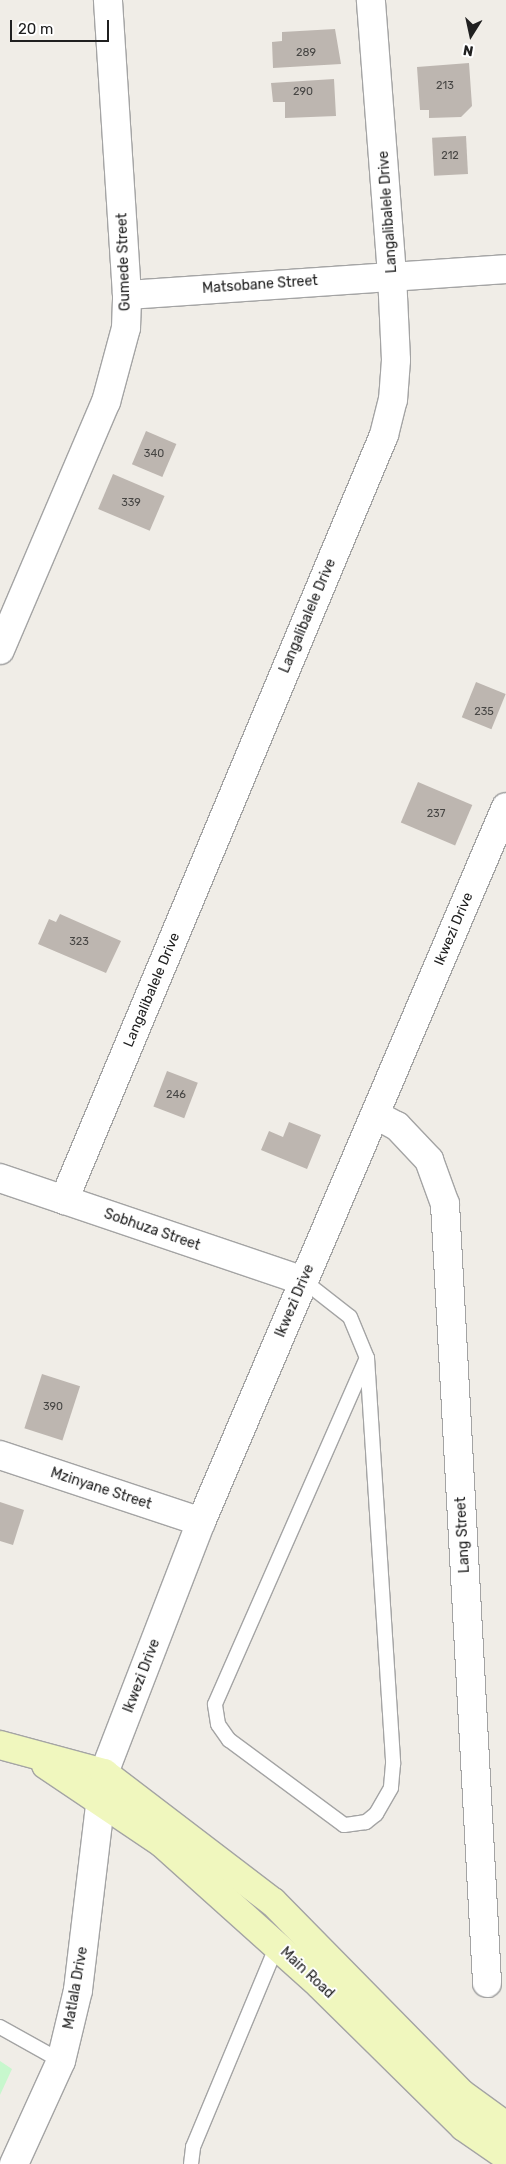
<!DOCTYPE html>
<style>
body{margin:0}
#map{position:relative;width:506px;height:2164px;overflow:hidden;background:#f0ede7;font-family:Rubik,sans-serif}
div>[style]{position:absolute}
.park>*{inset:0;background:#c7f7cd}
.building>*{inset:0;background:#bdb6b0;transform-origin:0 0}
.roads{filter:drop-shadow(1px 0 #a4a4a4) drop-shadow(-1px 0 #a4a4a4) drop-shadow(0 1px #a4a4a4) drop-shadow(0 -1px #a4a4a4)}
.lane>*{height:14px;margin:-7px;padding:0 7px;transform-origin:7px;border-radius:7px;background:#fff}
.street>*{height:28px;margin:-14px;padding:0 14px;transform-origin:14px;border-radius:14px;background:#fff}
.secondary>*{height:28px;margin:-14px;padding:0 14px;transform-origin:14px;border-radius:14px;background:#f0f7be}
span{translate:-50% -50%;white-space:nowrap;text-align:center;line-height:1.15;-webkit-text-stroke:4px #fff;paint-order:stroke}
.number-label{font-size:11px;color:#474644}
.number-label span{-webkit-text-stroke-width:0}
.street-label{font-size:14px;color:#202020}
.north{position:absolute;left:446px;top:10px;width:50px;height:50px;-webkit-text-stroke:4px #fff;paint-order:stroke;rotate:190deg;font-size:14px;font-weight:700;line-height:20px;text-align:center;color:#202020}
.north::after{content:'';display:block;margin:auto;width:18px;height:22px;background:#202020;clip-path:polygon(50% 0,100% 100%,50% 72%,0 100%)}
.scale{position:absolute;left:10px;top:20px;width:99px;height:22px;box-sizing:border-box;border:2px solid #202020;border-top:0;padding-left:6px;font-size:15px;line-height:18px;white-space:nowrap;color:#202020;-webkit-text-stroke:4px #fff;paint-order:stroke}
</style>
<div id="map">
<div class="park">
<i style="clip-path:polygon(0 2061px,12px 2069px,0 2095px)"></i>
</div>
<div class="building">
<i style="clip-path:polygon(335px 29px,341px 64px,273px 68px,272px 42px,282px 41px,282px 32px)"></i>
<i style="clip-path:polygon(469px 63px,472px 106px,461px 117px,429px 118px,429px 110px,420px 110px,417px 67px)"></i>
<i style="clip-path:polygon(334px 79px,336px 116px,285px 118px,285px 102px,273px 102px,271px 83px)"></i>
<i style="left:466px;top:136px;width:38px;height:34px;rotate:87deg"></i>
<i style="left:146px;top:431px;width:33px;height:36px;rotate:23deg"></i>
<i style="left:113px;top:474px;width:56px;height:38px;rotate:23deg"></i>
<i style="left:476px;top:682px;width:32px;height:38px;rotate:22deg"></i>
<i style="left:418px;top:782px;width:59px;height:44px;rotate:23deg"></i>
<i style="clip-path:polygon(60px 914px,121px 941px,106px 973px,38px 944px,49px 919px,56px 922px)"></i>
<i style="left:167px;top:1071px;width:33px;height:38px;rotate:21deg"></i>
<i style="clip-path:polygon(289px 1122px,321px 1135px,307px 1169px,261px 1150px,269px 1131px,283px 1137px)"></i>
<i style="left:42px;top:1374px;width:40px;height:57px;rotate:18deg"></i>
<i style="clip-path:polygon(0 1502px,24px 1510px,13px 1545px,0 1541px)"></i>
</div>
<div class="roads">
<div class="lane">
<i style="left:304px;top:1281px;width:58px;rotate:38deg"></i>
<i style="left:350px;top:1317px;width:44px;rotate:67.5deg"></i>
<i style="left:367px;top:1358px;width:407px;rotate:86.3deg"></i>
<i style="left:393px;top:1764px;width:24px;rotate:95deg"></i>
<i style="left:391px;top:1788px;width:30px;rotate:120deg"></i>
<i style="left:376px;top:1814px;width:13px;rotate:141deg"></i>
<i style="left:366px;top:1822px;width:22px;rotate:172deg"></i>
<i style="left:344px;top:1825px;width:143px;rotate:-143.5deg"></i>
<i style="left:229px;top:1740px;width:19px;rotate:-125deg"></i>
<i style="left:218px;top:1724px;width:20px;rotate:-99deg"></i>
<i style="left:215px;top:1704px;width:378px;rotate:-66.3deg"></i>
<i style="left:0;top:2027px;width:70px;rotate:29.1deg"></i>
<i style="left:191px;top:2164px;width:17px;rotate:-83deg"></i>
<i style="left:193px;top:2147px;width:219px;rotate:-67.4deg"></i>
</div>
<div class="street">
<i style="left:127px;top:295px;width:380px;rotate:-3.9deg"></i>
<i style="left:0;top:650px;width:270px;rotate:-66.9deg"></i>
<i style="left:106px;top:402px;width:77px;rotate:-74.9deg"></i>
<i style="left:126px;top:328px;width:33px;rotate:-88deg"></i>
<i style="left:127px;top:295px;width:296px;rotate:-93.7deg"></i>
<i style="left:376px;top:1115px;width:24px;rotate:28deg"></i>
<i style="left:397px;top:1126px;width:47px;rotate:46.7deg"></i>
<i style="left:429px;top:1160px;width:47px;rotate:70deg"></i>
<i style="left:445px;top:1204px;width:780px;rotate:86.91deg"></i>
<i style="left:0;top:1178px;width:321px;rotate:18.7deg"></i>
<i style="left:64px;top:1200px;width:829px;rotate:-67.3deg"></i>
<i style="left:384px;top:435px;width:36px;rotate:-76deg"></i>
<i style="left:393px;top:400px;width:40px;rotate:-85.7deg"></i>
<i style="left:396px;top:360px;width:85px;rotate:-92.7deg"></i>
<i style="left:392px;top:275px;width:276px;rotate:-94.4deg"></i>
<i style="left:0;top:1455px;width:212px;rotate:18.4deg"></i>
<i style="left:14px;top:2164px;width:113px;rotate:-65.5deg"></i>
<i style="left:61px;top:2061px;width:73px;rotate:-76.5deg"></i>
<i style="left:78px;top:1990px;width:219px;rotate:-83.2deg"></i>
<i style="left:104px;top:1773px;width:269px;rotate:-68.9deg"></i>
<i style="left:201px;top:1522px;width:777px;rotate:-66.9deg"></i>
</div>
<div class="secondary">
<i style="left:0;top:1745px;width:108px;rotate:15.1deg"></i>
<i style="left:104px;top:1773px;width:213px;rotate:37.4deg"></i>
<i style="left:273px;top:1902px;width:269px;rotate:45.5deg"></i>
<i style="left:462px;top:2094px;width:54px;rotate:36deg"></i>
<i style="left:46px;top:1765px;width:140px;rotate:33.9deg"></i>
<i style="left:162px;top:1843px;width:212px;rotate:41.9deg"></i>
<i style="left:320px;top:1985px;width:202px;rotate:44.6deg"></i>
<i style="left:464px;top:2127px;width:51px;rotate:34.6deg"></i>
</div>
</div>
<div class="number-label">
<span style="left:306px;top:53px">289</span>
<span style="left:445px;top:86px">213</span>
<span style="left:303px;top:92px">290</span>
<span style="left:450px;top:156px">212</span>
<span style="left:154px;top:454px">340</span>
<span style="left:131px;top:503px">339</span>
<span style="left:484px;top:712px">235</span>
<span style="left:436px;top:814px">237</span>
<span style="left:79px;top:942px">323</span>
<span style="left:176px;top:1095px">246</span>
<span style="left:53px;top:1407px">390</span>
</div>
<div class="street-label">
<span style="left:388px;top:212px;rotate:-94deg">Langalibalele Drive</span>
<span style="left:124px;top:262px;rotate:-92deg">Gumede Street</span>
<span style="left:260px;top:285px;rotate:-4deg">Matsobane Street</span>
<span style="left:308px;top:616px;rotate:-67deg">Langalibalele Drive</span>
<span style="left:454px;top:929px;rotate:-67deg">Ikwezi Drive</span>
<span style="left:152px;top:990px;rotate:-67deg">Langalibalele Drive</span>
<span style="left:152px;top:1230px;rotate:19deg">Sobhuza Street</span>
<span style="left:295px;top:1301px;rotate:-67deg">Ikwezi Drive</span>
<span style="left:101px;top:1489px;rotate:18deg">Mzinyane Street</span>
<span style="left:463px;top:1535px;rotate:-93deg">Lang Street</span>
<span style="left:142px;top:1676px;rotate:-69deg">Ikwezi Drive</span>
<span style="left:307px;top:1973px;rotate:43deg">Main Road</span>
<span style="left:76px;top:1988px;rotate:-80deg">Matlala Drive</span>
</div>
<div class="north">N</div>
<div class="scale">20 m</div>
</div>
